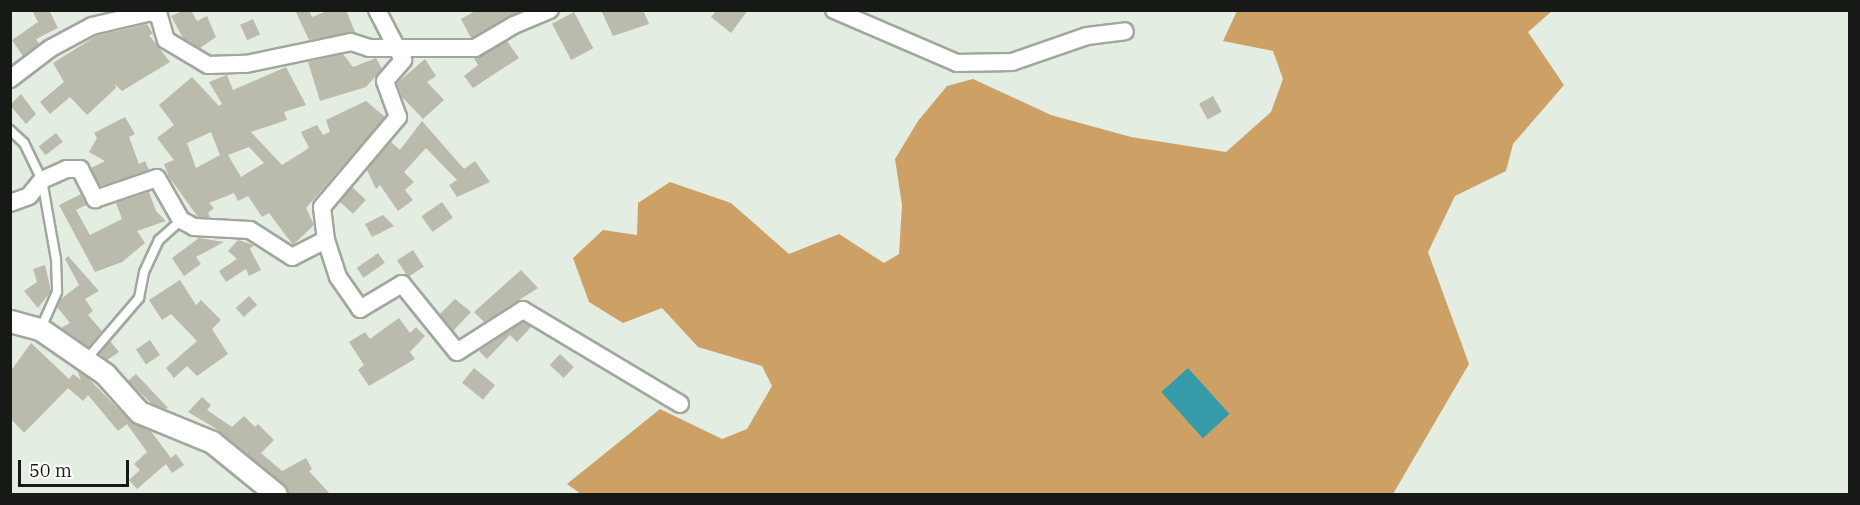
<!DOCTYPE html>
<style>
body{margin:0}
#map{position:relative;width:1860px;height:505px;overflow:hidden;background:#e4ede2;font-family:"IBM Plex Serif",serif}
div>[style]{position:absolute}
.forest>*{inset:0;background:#cda166}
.water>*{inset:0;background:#369ba8;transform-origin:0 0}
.building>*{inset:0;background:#babaad;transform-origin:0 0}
.roads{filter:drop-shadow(2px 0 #a0a89e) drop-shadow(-2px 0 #a0a89e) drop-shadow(0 2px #a0a89e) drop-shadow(0 -2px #a0a89e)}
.service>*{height:8px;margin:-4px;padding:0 4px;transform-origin:4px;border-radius:4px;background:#fff}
.minor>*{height:16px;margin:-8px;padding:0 8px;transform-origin:8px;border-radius:8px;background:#fff}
.tertiary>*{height:21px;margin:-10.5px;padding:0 10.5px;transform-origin:10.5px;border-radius:10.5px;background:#fff}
span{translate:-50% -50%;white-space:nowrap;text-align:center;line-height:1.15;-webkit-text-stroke:4.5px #fff;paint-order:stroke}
.frame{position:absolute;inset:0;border:12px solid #161915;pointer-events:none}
.scale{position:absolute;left:18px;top:460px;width:111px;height:27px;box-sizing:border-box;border:3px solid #161915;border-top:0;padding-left:8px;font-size:18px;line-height:21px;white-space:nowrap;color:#161915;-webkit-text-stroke:4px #fff;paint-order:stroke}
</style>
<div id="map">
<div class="forest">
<i style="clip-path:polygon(1237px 11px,1552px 11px,1528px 32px,1564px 85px,1513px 144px,1506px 171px,1455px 196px,1428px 252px,1469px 364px,1393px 494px,581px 494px,567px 484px,660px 409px,722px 439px,747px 429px,772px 386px,762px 366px,698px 347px,662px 308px,623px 323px,589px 302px,573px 258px,603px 230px,637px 235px,638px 203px,670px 182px,731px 203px,789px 254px,839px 234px,884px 263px,899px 254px,902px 205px,895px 159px,918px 121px,947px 86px,973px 79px,1051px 115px,1131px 137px,1226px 152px,1271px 112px,1283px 79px,1273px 51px,1223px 41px)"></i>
</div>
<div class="water">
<i style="left:1188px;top:368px;width:62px;height:36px;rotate:48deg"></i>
</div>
<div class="building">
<i style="clip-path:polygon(32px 10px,49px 10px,58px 28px,36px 39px,39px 44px,23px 56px,12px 40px,38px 22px)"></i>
<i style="clip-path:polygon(185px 10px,191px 10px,197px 21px,207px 16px,216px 37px,200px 48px,183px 38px,171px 16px)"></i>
<i style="clip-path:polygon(295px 10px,309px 10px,312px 17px,330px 10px,346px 10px,355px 32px,309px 40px)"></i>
<i style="clip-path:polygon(477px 10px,522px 10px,471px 38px,461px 19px)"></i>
<i style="clip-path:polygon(601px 10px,643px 10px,649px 24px,613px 36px)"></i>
<i style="clip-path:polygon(717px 10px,748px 10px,731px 33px,711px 17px)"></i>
<i style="left:574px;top:12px;width:41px;height:25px;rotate:62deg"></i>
<i style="left:253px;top:19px;width:17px;height:14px;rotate:66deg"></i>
<i style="clip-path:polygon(147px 24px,153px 34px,149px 35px,170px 62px,122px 91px,115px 84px,116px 88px,87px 115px,70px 97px,50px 114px,40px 102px,64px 82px,53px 63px,96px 36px)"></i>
<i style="clip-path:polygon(507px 41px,519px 58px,473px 88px,464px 76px,478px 65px,474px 58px)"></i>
<i style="clip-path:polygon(343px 54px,353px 67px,376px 58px,382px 69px,366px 87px,320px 101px,308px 62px)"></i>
<i style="clip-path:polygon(425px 59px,436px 76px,427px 82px,444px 100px,423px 119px,402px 97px,397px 83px)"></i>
<i style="clip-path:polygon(evenodd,286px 67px,306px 105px,284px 112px,287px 120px,251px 132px,282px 165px,309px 148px,301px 132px,317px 125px,323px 135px,330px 132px,326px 120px,366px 101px,385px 117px,306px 208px,314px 225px,293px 245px,269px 213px,262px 217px,248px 196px,238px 201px,234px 193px,209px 203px,214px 208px,208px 213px,210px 217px,198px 217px,169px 177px,164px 164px,174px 160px,157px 138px,174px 125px,159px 105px,192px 77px,219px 106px,222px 104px,209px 82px,227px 75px,233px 90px,286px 67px,211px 132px,220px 155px,196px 168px,187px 143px,211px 132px,286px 67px,249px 147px,264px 163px,241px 177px,228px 155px,249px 147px)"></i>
<i style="clip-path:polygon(21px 94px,36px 114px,26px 124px,10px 105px)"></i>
<i style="left:1213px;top:96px;width:18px;height:16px;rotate:61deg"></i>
<i style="clip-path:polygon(125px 117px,135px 134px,129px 137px,139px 164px,145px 161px,149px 170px,100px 186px,91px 168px,105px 161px,89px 152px,97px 138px,94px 133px)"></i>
<i style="clip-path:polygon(422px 121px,464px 169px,475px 161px,490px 182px,457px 197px,449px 185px,457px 180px,426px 148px,404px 172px,414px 182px,405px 190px,413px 200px,398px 211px,380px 185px,376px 189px,367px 170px,391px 142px,400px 150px)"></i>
<i style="left:56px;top:133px;width:11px;height:22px;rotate:52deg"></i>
<i style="left:352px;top:187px;width:19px;height:19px;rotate:43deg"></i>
<i style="clip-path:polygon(149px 192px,156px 211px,166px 221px,137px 231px,145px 243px,122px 262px,95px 272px,59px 205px,81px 194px,86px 205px,76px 210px,90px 235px,122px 219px,116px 203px)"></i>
<i style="left:442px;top:202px;width:19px;height:25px;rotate:55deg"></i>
<i style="clip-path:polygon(383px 215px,394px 226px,372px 237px,365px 224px)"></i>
<i style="clip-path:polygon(199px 238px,224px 242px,196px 257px,201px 264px,184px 276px,172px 258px)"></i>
<i style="clip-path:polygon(238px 240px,254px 245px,250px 249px,261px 270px,249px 276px,246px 269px,226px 282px,219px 271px,237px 259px,228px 251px)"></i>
<i style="left:413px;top:250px;width:20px;height:19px;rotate:57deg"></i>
<i style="left:378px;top:253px;width:12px;height:26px;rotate:55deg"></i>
<i style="clip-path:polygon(68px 256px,99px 291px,85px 299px,93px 311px,88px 315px,102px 331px,88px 347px,61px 328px,70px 323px,57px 307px,61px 299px,79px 285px,65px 259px)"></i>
<i style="clip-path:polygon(45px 265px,51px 291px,38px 308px,24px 291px,37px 282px,33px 269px)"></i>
<i style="clip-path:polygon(521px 270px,538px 288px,484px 322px,474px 312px)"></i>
<i style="clip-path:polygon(180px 280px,196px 305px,201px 300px,221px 320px,212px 329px,228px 354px,197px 376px,187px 366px,174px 378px,166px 368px,197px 341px,171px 314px,162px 320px,149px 300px)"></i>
<i style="left:249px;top:296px;width:12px;height:18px;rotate:48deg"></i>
<i style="clip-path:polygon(455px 299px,471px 312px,453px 331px,440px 314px)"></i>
<i style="clip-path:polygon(399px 318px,410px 333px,416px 327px,425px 336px,410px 352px,415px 359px,369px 386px,358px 370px,364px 365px,349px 342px,365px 332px,370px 339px)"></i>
<i style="clip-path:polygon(523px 322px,531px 327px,517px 342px,510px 335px,487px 359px,479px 351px)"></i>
<i style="left:150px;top:340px;width:18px;height:17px;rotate:56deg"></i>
<i style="clip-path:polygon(110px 341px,119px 352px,107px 360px,100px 354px)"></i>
<i style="clip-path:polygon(31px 343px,69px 379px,73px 374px,81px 380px,77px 370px,87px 377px,130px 421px,150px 430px,171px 458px,176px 454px,184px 465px,172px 473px,166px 464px,137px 489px,129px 480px,140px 470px,134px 464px,147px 452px,127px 424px,118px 431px,88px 395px,83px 401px,68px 388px,24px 433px,10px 418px,10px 372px)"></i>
<i style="left:560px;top:354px;width:19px;height:15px;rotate:43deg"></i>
<i style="left:474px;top:368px;width:27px;height:19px;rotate:39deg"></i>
<i style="clip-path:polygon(136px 374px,168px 408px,166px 409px,152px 404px,128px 381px)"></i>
<i style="clip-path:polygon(202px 397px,211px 405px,207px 410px,232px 427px,244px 416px,255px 427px,258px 424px,274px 440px,261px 453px,282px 471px,306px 458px,312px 469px,309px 471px,331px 495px,289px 495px,284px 484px,215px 428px,188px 412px)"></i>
</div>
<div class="roads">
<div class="service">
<i style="left:10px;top:130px;width:19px;rotate:43deg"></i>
<i style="left:24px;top:143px;width:41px;rotate:64.1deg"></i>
<i style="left:42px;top:180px;width:80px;rotate:80deg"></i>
<i style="left:56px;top:259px;width:33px;rotate:88deg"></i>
<i style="left:57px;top:292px;width:39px;rotate:114deg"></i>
<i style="left:83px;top:356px;width:8px;rotate:-14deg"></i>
<i style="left:91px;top:354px;width:74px;rotate:-49.4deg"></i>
<i style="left:139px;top:298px;width:26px;rotate:-79deg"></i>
<i style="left:144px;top:272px;width:35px;rotate:-65deg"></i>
<i style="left:159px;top:240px;width:30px;rotate:-42deg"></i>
</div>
<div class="minor">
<i style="left:834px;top:10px;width:134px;rotate:23.3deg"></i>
<i style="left:957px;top:63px;width:55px;rotate:-1deg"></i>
<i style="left:1012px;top:62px;width:79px;rotate:-19.1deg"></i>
<i style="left:1087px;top:36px;width:38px;rotate:-7deg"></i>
<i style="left:10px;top:79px;width:51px;rotate:-37.1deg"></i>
<i style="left:51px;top:48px;width:47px;rotate:-28.2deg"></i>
<i style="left:92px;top:26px;width:61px;rotate:-13.3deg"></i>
<i style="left:151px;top:12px;width:9px;rotate:27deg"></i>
<i style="left:159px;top:16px;width:25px;rotate:74deg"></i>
<i style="left:166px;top:40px;width:49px;rotate:30.8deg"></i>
<i style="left:208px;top:65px;width:38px;rotate:-2deg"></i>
<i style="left:246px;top:64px;width:107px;rotate:-11.8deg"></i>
<i style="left:351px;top:42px;width:19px;rotate:18deg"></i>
<i style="left:369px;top:48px;width:106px"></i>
<i style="left:475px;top:48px;width:45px;rotate:-30.5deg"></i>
<i style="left:514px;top:25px;width:39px;rotate:-23deg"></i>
<i style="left:10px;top:203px;width:20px;rotate:-20deg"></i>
<i style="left:29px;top:196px;width:21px;rotate:-51deg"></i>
<i style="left:42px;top:180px;width:27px;rotate:-24deg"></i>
<i style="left:67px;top:169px;width:13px"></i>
<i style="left:80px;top:169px;width:34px;rotate:63deg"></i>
<i style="left:95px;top:199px;width:65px;rotate:-18.7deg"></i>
<i style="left:157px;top:178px;width:48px;rotate:60.3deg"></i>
<i style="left:181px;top:220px;width:15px;rotate:28deg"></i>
<i style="left:194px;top:227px;width:56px;rotate:3.1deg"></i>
<i style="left:250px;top:230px;width:50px;rotate:32.7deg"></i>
<i style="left:292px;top:257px;width:38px;rotate:-27deg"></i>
<i style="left:326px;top:240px;width:39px;rotate:72deg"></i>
<i style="left:338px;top:277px;width:39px;rotate:55deg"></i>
<i style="left:360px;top:309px;width:49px;rotate:-30.8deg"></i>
<i style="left:402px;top:284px;width:87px;rotate:51deg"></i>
<i style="left:457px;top:352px;width:78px;rotate:-32.5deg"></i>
<i style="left:523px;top:310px;width:183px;rotate:30.9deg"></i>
<i style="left:326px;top:240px;width:33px;rotate:-97deg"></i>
<i style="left:322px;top:207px;width:118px;rotate:-49.8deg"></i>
<i style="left:398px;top:117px;width:38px;rotate:-110deg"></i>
<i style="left:385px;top:81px;width:28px;rotate:-49deg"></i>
<i style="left:403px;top:60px;width:56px;rotate:-117.5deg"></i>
</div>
<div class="tertiary">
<i style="left:10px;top:321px;width:31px;rotate:15deg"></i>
<i style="left:40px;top:329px;width:79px;rotate:34.7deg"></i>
<i style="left:105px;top:374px;width:51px;rotate:48.2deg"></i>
<i style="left:139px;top:412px;width:79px;rotate:22.3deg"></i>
<i style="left:212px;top:442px;width:82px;rotate:39.1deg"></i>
</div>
</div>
<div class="frame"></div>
<div class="scale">50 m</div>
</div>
